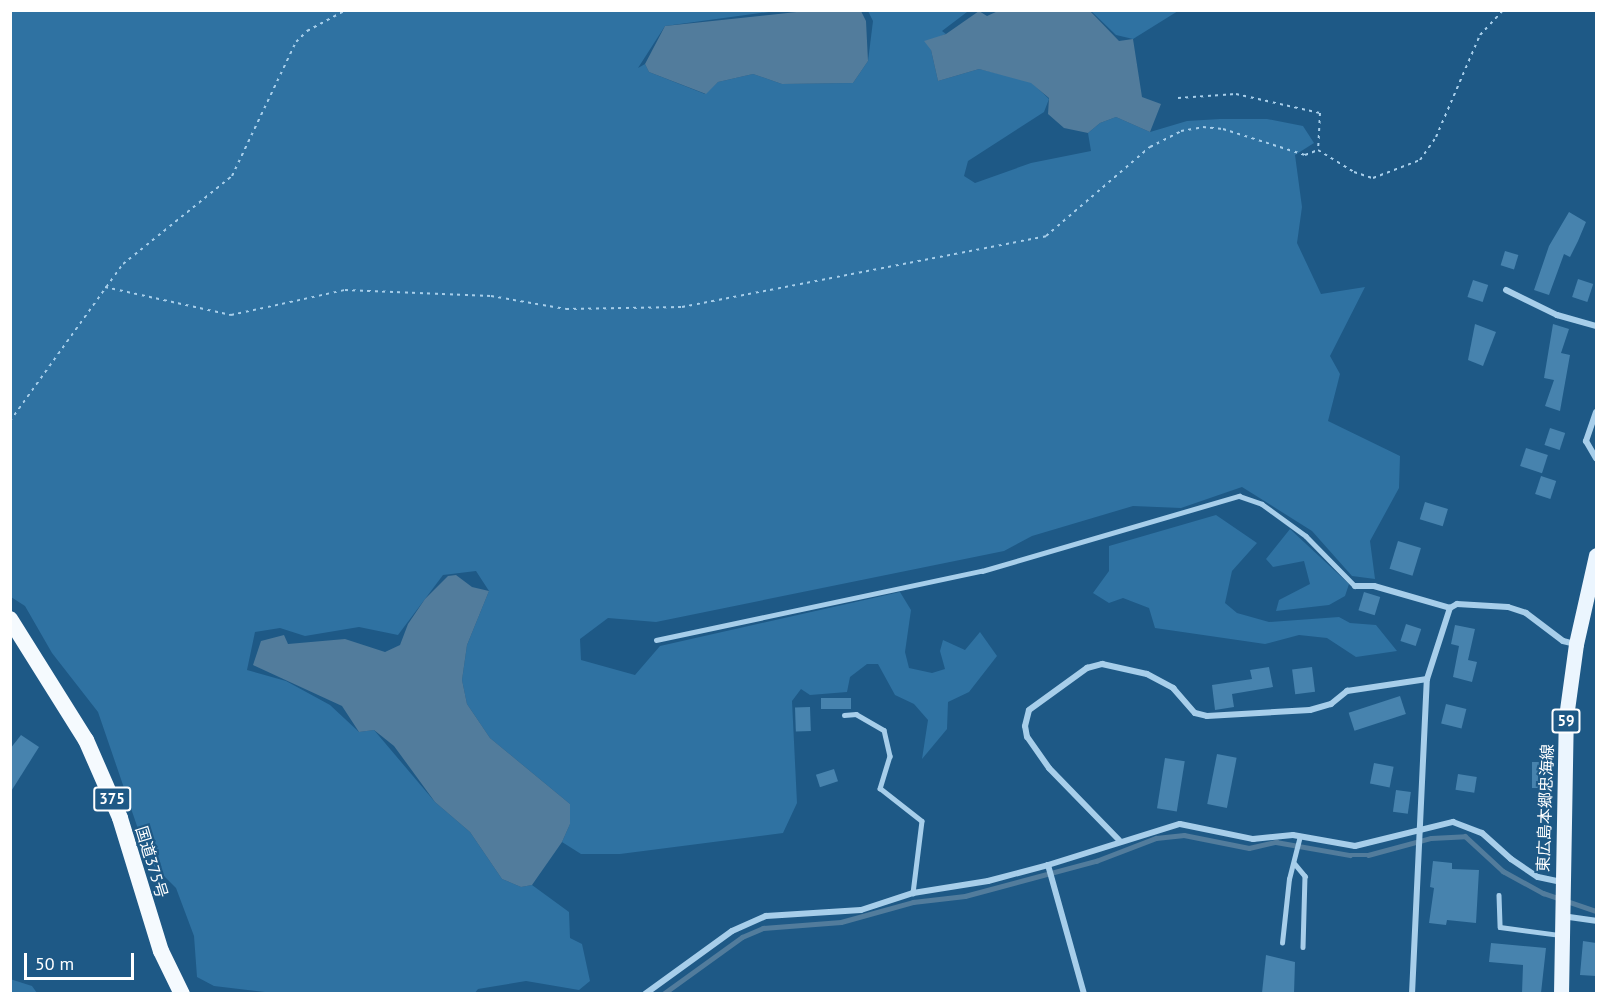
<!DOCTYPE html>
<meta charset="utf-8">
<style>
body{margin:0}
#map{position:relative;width:1607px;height:1004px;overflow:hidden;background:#1e5986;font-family:"PT Sans","Noto Sans JP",sans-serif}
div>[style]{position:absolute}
.green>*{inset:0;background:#2f72a2}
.water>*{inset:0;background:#527c9c}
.stream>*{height:4.5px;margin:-2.25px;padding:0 2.25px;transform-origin:2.25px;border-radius:2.25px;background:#527c9c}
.building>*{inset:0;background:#4783ae;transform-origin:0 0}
.path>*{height:2px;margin-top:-1px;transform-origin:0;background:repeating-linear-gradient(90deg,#a7ceea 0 3px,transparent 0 7.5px)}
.service>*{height:4.5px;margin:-2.25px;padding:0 2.25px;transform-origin:2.25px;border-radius:2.25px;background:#a7ceea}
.minor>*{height:6px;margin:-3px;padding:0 3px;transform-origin:3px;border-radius:3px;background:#a7ceea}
.primary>*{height:15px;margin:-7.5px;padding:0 7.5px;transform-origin:7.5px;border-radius:7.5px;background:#ebf5fe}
.trunk>*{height:16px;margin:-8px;padding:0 8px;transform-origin:8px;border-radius:8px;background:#f5fafe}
span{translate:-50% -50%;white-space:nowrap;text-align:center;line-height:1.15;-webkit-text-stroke:4.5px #1e5986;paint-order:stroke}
.shield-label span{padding:2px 4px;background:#1e5986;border:2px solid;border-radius:4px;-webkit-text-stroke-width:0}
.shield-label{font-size:15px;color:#fff;font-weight:700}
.street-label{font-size:16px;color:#fff}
.frame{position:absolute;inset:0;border:12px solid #fff;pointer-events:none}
.scale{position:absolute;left:24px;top:953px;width:110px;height:27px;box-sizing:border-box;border:3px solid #fff;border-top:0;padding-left:8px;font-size:18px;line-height:21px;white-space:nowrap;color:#fff;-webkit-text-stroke:4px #1e5986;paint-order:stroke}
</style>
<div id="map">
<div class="green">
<i style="clip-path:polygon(10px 11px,776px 11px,665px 26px,638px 68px,645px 64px,649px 72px,705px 94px,718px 82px,753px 74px,782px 84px,853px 83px,868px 61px,873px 21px,868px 11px,983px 11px,967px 12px,942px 31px,946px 34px,934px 39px,931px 50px,938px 81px,979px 69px,1030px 81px,1049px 99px,1044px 112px,968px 161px,964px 176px,975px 183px,1031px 163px,1091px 151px,1088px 133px,1100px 123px,1116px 117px,1150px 132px,1187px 121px,1220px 119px,1267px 119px,1303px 126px,1314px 143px,1295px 155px,1302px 207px,1297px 243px,1321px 294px,1365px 287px,1330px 356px,1340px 374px,1328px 421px,1400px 456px,1399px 488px,1370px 541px,1375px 579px,1352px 576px,1312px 531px,1242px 487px,1181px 508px,1133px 506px,1032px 536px,1004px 551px,656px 622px,608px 618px,580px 639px,581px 660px,635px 675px,660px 646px,900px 592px,911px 610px,905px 652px,909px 668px,932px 673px,945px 669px,940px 651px,943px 640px,965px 650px,980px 632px,997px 656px,969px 692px,948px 702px,947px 729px,922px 759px,928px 720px,914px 704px,895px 695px,878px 664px,867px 664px,850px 677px,847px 692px,810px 695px,801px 689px,792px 701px,797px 803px,783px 833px,620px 854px,581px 854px,562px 842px,570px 824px,570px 804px,490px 738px,467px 704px,462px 680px,467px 645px,489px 591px,476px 571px,443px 575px,398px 635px,359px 627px,305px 636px,280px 628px,255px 632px,247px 670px,286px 681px,330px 705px,359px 732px,374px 730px,435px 802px,470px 832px,502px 879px,521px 887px,532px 885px,569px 912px,570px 938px,582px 944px,590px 981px,579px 990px,526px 981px,478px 989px,474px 994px,282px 994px,214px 986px,197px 977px,194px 936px,176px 888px,149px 861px,98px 712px,52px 653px,25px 606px,11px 597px)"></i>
<i style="clip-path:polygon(1091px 11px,1178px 11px,1133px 39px,1116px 35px)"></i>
<i style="clip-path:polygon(1216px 515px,1257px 543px,1232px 571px,1225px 603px,1237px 613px,1269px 622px,1339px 617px,1350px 623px,1376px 625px,1397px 651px,1356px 657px,1327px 638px,1299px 635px,1265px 644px,1155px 628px,1149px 608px,1123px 598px,1109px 603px,1093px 593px,1109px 571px,1109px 546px)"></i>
<i style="clip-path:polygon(1290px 529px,1349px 584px,1345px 596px,1329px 605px,1276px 611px,1279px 600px,1310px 584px,1304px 561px,1273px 567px,1266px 559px)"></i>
<i style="clip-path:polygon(10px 979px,32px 986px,37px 993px,11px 993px)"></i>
</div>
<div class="water">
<i style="clip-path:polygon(815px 10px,861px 11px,866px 21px,868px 61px,853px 83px,782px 84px,753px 74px,718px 82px,706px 94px,649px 72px,645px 64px,665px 26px)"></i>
<i style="clip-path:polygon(998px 11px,1090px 11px,1119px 41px,1133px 39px,1142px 97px,1161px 104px,1150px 132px,1116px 117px,1100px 123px,1088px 133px,1064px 128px,1048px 114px,1049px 98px,1031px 83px,979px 69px,938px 81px,931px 50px,924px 41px,946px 34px,979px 11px,987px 16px)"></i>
<i style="clip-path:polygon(456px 575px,472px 587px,489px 591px,467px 645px,462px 680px,467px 704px,490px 738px,570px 804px,570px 824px,562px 842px,532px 885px,521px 887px,502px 879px,470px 832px,435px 802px,394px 746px,374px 730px,359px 732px,342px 706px,253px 665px,261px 641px,284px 635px,288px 644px,345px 639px,385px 652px,400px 645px,408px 624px,425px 599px,448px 576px)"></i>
</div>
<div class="stream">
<i style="left:663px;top:994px;width:97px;rotate:-35.8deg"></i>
<i style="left:742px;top:937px;width:23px;rotate:-23deg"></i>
<i style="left:763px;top:928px;width:78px;rotate:-4.4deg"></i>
<i style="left:841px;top:922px;width:75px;rotate:-15.5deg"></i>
<i style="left:913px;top:902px;width:52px;rotate:-6.6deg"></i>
<i style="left:965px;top:896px;width:136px;rotate:-15deg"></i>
<i style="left:1096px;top:861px;width:64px;rotate:-21deg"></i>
<i style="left:1156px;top:838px;width:28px;rotate:-6deg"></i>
<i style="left:1184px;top:835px;width:66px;rotate:11.3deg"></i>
<i style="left:1249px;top:848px;width:28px;rotate:-13deg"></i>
<i style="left:1276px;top:842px;width:75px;rotate:10deg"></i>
<i style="left:1350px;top:855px;width:18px"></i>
<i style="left:1368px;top:855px;width:65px;rotate:-15.1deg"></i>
<i style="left:1431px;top:838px;width:34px;rotate:-3deg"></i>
<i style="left:1465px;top:836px;width:52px;rotate:42.6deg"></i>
<i style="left:1503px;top:871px;width:46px;rotate:28.8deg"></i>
<i style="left:1543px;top:893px;width:56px;rotate:18.8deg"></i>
</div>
<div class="building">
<i style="clip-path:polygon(1569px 212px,1586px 222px,1578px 241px,1570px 257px,1564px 254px,1549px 295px,1534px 290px,1549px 246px)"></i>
<i style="left:1505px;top:251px;width:14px;height:15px;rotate:17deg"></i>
<i style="left:1578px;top:279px;width:16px;height:19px;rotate:18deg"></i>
<i style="left:1473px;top:280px;width:16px;height:18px;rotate:18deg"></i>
<i style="clip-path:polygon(1475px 324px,1496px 332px,1483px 366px,1468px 360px)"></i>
<i style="clip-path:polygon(1553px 324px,1569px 329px,1561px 353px,1570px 355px,1560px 411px,1545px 406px,1554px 380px,1544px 378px)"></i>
<i style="left:1550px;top:428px;width:16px;height:18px;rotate:18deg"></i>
<i style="left:1526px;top:448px;width:23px;height:19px;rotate:18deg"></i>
<i style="left:1541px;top:476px;width:16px;height:19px;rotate:18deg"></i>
<i style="left:1425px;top:502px;width:24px;height:18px;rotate:17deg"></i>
<i style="left:1398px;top:541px;width:24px;height:29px;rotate:17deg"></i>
<i style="left:1364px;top:592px;width:17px;height:19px;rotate:17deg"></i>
<i style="left:1406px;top:624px;width:16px;height:18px;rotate:18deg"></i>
<i style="clip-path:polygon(1455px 625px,1475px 629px,1468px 660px,1477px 662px,1472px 682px,1453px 677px,1459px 646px,1451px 644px)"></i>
<i style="clip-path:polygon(1269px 667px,1273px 687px,1232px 694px,1234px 707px,1215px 710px,1212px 685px,1252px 679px,1250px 670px)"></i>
<i style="left:1312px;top:667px;width:25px;height:20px;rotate:83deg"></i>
<i style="left:1400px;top:696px;width:19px;height:54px;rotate:72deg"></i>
<i style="left:821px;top:698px;width:30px;height:11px"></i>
<i style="left:1446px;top:704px;width:21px;height:20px;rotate:14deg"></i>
<i style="left:810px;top:707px;width:24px;height:15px;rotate:88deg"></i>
<i style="clip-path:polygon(21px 735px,39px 747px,10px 793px,10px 749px)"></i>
<i style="left:1217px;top:754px;width:20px;height:51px;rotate:11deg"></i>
<i style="left:1165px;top:758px;width:20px;height:51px;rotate:9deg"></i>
<i style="left:1546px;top:762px;width:26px;height:14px;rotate:90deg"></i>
<i style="left:1374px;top:763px;width:20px;height:21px;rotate:11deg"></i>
<i style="left:834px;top:769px;width:13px;height:19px;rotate:72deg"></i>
<i style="left:1458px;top:774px;width:19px;height:16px;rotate:9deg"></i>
<i style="left:1396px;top:790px;width:15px;height:22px;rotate:8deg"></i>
<i style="clip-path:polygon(1433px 861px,1452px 863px,1452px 869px,1479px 870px,1476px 923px,1447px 920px,1446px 925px,1429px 923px,1434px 888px,1430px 887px)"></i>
<i style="clip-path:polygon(1583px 941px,1596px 943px,1596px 976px,1580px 975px)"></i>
<i style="clip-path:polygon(1491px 943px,1546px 948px,1541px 993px,1522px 993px,1523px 965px,1489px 962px)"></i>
<i style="clip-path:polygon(1266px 955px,1295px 962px,1294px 993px,1262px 993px)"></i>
</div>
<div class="path">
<i style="left:1178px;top:98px;width:58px;rotate:-3.9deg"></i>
<i style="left:1236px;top:94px;width:86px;rotate:12.7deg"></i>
<i style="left:1320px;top:113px;width:37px;rotate:93deg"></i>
<i style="left:1318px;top:150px;width:42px;rotate:31.4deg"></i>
<i style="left:1354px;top:172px;width:20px;rotate:18deg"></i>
<i style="left:1373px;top:178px;width:50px;rotate:-21deg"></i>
<i style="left:1420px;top:160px;width:28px;rotate:-55deg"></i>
<i style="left:1436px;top:137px;width:111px;rotate:-66.7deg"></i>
<i style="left:1480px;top:35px;width:34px;rotate:-47deg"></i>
<i style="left:105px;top:287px;width:129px;rotate:12.5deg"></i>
<i style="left:231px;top:315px;width:117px;rotate:-12.4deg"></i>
<i style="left:345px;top:290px;width:146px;rotate:2.4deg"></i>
<i style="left:491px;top:296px;width:76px;rotate:9.8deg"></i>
<i style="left:566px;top:309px;width:116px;rotate:-1deg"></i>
<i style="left:682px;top:307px;width:371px;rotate:-11deg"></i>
<i style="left:1046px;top:236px;width:137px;rotate:-40.6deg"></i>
<i style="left:1150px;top:147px;width:35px;rotate:-27deg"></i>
<i style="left:1181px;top:131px;width:22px;rotate:-10deg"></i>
<i style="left:1203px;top:127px;width:20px;rotate:6deg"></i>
<i style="left:1223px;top:129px;width:86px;rotate:17.6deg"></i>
<i style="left:1305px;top:155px;width:14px;rotate:-21deg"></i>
<i style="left:10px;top:421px;width:193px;rotate:-54.3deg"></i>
<i style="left:123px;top:264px;width:140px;rotate:-38.9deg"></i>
<i style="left:232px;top:176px;width:148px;rotate:-64.5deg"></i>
<i style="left:296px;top:42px;width:16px;rotate:-45deg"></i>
<i style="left:307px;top:31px;width:44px;rotate:-28.3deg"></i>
</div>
<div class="service">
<i style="left:656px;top:640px;width:333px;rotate:-12deg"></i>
<i style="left:982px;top:571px;width:268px;rotate:-16.3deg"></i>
<i style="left:1239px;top:496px;width:24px;rotate:19deg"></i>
<i style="left:1262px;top:504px;width:54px;rotate:36deg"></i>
<i style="left:1306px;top:536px;width:70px;rotate:45.6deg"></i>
<i style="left:844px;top:715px;width:12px;rotate:-5deg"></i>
<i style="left:856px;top:714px;width:32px;rotate:30deg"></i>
<i style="left:884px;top:730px;width:27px;rotate:77deg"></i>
<i style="left:890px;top:756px;width:34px;rotate:107deg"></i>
<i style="left:880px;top:788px;width:53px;rotate:38.2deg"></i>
<i style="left:922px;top:821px;width:73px;rotate:97.1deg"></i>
<i style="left:1295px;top:864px;width:16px;rotate:50deg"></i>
<i style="left:1305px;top:876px;width:71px;rotate:91.6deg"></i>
<i style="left:1499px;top:895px;width:32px;rotate:88deg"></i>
<i style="left:1500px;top:927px;width:61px;rotate:7.6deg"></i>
<i style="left:1282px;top:943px;width:64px;rotate:-83.8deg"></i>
<i style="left:1289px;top:879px;width:44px;rotate:-75.7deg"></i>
</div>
<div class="minor">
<i style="left:1506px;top:290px;width:57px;rotate:26.1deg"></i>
<i style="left:1557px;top:315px;width:41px;rotate:15.8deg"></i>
<i style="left:1596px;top:412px;width:31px;rotate:109deg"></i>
<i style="left:1586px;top:441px;width:20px;rotate:60deg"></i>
<i style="left:1355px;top:586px;width:19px"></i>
<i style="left:1374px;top:586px;width:79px;rotate:16.1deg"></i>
<i style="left:1450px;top:608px;width:8px;rotate:-30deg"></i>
<i style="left:1457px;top:604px;width:51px;rotate:3.4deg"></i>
<i style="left:1508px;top:607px;width:19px;rotate:18deg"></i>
<i style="left:1526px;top:613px;width:46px;rotate:37.1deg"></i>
<i style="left:1563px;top:641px;width:12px;rotate:14deg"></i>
<i style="left:1119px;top:840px;width:100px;rotate:-134.2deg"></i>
<i style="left:1049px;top:768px;width:38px;rotate:-125deg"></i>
<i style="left:1027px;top:737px;width:11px;rotate:-100deg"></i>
<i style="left:1025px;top:726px;width:16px;rotate:-76deg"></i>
<i style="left:1029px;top:710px;width:72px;rotate:-35.9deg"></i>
<i style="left:1087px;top:668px;width:16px;rotate:-15deg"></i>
<i style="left:1102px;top:664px;width:46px;rotate:12.5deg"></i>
<i style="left:1147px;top:674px;width:30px;rotate:28deg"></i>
<i style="left:1173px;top:688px;width:33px;rotate:49deg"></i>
<i style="left:1195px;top:713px;width:12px;rotate:14deg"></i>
<i style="left:1207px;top:716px;width:103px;rotate:-3.3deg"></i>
<i style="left:1310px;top:710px;width:22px;rotate:-16deg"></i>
<i style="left:1331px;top:704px;width:21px;rotate:-39deg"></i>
<i style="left:1347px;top:691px;width:81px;rotate:-8.5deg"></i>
<i style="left:1427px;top:679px;width:75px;rotate:-72.1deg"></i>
<i style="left:1048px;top:865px;width:134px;rotate:74.4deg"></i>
<i style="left:1562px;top:916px;width:34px;rotate:8deg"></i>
<i style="left:645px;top:994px;width:107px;rotate:-35.9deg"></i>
<i style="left:732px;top:931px;width:37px;rotate:-24deg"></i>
<i style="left:766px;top:916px;width:95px;rotate:-3.6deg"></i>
<i style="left:861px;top:910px;width:55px;rotate:-18.1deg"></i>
<i style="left:913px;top:893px;width:76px;rotate:-9.1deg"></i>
<i style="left:988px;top:881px;width:62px;rotate:-14.9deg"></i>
<i style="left:1048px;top:865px;width:138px;rotate:-17.3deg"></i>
<i style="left:1180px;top:824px;width:75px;rotate:11.6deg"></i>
<i style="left:1253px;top:839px;width:40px;rotate:-5.7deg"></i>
<i style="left:1293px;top:835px;width:63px;rotate:10.1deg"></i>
<i style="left:1355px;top:846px;width:101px;rotate:-13.8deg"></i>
<i style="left:1453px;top:822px;width:31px;rotate:21deg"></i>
<i style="left:1482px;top:833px;width:39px;rotate:42deg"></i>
<i style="left:1511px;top:859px;width:32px;rotate:34deg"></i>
<i style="left:1538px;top:877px;width:24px;rotate:12deg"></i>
<i style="left:1412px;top:994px;width:315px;rotate:-87.3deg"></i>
</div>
<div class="primary">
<i style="left:1561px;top:994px;width:277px;rotate:-89deg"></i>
<i style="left:1566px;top:717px;width:74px;rotate:-82.2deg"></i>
<i style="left:1576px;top:644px;width:91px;rotate:-77.3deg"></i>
</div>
<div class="trunk">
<i style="left:10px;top:619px;width:143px;rotate:57.9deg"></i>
<i style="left:86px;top:740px;width:85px;rotate:66.4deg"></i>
<i style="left:120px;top:818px;width:139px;rotate:72.9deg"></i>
<i style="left:161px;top:951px;width:48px;rotate:64deg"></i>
</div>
<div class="shield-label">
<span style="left:1566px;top:721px">59</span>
<span style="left:112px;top:799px">375</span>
</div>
<div class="street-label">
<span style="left:1545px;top:808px;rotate:-88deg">東広島本郷忠海線</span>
<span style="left:152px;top:862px;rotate:73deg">国道375号</span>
</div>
<div class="frame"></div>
<div class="scale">50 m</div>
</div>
